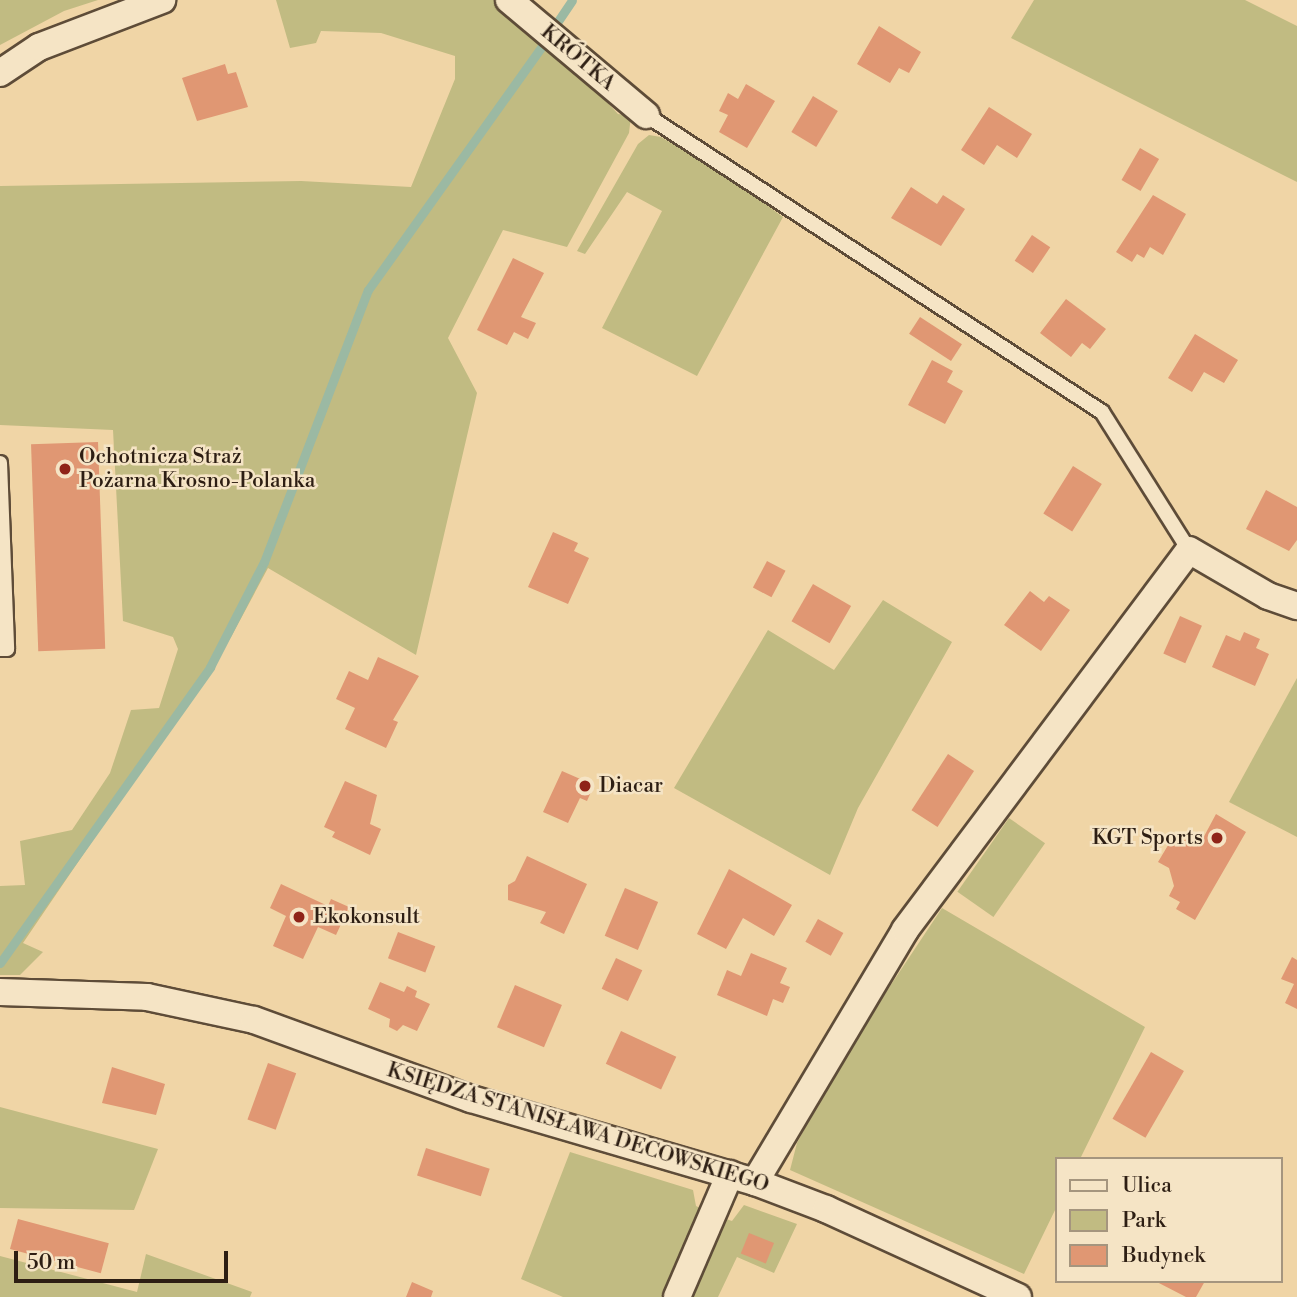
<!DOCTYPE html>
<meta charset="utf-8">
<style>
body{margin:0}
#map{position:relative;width:1297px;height:1297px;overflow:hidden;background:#f0d5a6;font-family:"Libre Bodoni",serif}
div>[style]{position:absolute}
.green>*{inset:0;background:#c1bb82;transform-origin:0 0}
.stream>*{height:9px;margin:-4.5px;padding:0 4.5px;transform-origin:4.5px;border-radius:4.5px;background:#9bb9a3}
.building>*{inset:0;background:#e09773;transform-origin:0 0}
.roads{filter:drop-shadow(2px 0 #5e4c38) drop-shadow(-2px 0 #5e4c38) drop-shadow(0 2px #5e4c38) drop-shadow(0 -2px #5e4c38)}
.lane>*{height:14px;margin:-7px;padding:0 7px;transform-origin:7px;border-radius:7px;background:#f5e4c5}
.street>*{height:26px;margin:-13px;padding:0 13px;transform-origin:13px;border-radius:13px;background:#f5e4c5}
.dots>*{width:19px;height:19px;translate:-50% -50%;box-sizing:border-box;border:4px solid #f5e4c5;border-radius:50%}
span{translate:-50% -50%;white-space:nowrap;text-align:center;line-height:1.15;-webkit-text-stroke:5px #f5e4c5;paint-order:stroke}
.street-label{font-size:21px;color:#2d1e13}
.poi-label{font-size:21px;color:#2d1e13}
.left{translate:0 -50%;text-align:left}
.right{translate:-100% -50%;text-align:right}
.legend{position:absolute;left:1055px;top:1157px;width:228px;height:126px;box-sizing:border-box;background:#f5e4c5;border:2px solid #a5957e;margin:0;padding:9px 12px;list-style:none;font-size:21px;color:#2d1e13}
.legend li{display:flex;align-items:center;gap:14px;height:35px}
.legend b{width:35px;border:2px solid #a5957e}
.scale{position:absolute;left:14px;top:1251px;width:214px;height:32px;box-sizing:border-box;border:4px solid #2d1e13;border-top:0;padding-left:9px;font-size:21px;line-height:24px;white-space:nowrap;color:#2d1e13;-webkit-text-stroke:5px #f5e4c5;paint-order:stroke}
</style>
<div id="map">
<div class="green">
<i style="clip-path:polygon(0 0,98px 0,64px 11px,0 45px)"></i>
<i style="clip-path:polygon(276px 0,500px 0,573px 65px,618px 114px,631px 116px,629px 133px,567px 247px,503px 230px,448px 338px,477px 393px,416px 655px,268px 568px,231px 637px,23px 943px,43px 952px,20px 975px,0 975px,0 886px,25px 885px,20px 841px,72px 830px,110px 773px,131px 710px,159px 708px,178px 649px,173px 637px,123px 621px,113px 430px,0 425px,0 186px,301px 181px,411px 187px,455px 79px,455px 56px,381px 33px,321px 31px,316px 43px,290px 48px)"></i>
<i style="clip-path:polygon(1034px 0,1245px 0,1297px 26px,1297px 182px,1011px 38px)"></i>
<i style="clip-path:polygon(649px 135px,661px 137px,730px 178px,783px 217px,697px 376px,602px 328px,662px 211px,627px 192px,585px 254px,577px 251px,638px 144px)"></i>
<i style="clip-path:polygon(883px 600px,952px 642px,858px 808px,830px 875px,674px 788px,768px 630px,834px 670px)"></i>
<i style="clip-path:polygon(1297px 678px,1297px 837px,1229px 802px)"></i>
<i style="left:1009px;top:818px;width:44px;height:90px;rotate:35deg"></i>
<i style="clip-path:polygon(942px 908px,1145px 1027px,1080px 1159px,1057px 1159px,1057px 1206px,1024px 1274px,790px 1170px,797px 1143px,813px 1113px,811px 1105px)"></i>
<i style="clip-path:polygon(0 1107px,158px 1149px,134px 1210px,0 1208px)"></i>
<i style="clip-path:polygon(570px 1152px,693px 1190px,696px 1206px,702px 1209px,664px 1297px,563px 1297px,521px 1279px)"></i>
<i style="clip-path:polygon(744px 1205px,797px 1224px,774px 1273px,737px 1257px,718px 1297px,687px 1297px,726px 1219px,732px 1221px)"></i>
<i style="clip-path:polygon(146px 1254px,252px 1292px,250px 1297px,0 1297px,0 1256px,137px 1292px)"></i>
</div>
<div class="stream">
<i style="left:554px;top:27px;width:32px;rotate:-56deg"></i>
<i style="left:0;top:963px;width:363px;rotate:-54.6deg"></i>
<i style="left:210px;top:667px;width:118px;rotate:-62.8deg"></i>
<i style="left:264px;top:562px;width:291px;rotate:-69.1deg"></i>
<i style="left:368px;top:290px;width:303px;rotate:-54.5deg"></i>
</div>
<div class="building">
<i style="clip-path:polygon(879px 26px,921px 52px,909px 73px,899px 68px,890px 83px,857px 64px)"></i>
<i style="clip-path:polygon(225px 64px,228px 74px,236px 72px,248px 107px,197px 121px,182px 78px)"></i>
<i style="clip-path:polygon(746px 84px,775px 101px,747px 148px,719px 132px,728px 115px,719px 111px,728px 93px,738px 99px)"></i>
<i style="left:813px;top:96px;width:29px;height:42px;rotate:31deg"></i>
<i style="clip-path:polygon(989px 107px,1032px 134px,1017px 158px,997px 145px,984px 165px,961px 150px)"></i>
<i style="left:1140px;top:148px;width:22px;height:37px;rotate:30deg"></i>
<i style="clip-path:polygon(911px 187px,937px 204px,943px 195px,965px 209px,941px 246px,891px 218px)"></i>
<i style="clip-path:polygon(1153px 195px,1186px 214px,1163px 255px,1150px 247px,1144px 258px,1137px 254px,1132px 262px,1116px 252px)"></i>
<i style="left:1032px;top:235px;width:22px;height:31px;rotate:34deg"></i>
<i style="clip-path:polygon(513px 258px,544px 273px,521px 317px,536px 323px,528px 339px,514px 332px,507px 345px,477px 330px)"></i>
<i style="clip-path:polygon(1066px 299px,1106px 329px,1090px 349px,1082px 343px,1071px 357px,1040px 333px)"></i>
<i style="left:920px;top:317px;width:50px;height:20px;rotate:33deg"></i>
<i style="clip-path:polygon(1195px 334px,1238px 360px,1224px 383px,1204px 372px,1192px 392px,1168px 378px)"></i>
<i style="clip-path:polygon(932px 360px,953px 371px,947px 382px,963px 391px,945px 424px,908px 405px)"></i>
<i style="left:98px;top:442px;width:207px;height:67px;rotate:88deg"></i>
<i style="left:1073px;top:466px;width:34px;height:56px;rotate:32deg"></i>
<i style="clip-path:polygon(1266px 490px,1297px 507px,1297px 540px,1289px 551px,1246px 529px)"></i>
<i style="clip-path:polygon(553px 532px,578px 543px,574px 551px,589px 558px,568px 604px,528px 587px)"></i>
<i style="left:767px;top:561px;width:21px;height:30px;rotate:28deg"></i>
<i style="left:813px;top:584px;width:44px;height:43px;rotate:30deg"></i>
<i style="clip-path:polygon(1030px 591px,1044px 602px,1049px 596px,1070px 610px,1041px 651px,1004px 625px)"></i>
<i style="left:1180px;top:616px;width:24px;height:41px;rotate:24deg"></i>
<i style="clip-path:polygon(1244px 632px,1260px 639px,1256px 648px,1269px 654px,1255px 686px,1212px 667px,1226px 635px,1240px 641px)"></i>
<i style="clip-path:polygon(378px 657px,419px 676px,393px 720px,398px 722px,386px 748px,345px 729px,355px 708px,336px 699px,349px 671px,368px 680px)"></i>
<i style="left:948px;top:754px;width:31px;height:67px;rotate:33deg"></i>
<i style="clip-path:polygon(562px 771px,594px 785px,587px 801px,580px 798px,568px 823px,543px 812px)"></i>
<i style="clip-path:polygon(345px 781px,377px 795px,370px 824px,381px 829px,370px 855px,332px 837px,335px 832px,324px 827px)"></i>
<i style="clip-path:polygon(1216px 814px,1246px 832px,1195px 920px,1176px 909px,1180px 902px,1169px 896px,1174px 886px,1169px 868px,1158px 862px,1173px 837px,1182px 843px,1190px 835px,1201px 842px)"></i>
<i style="clip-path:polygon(527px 856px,587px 884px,564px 934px,540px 923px,546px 912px,508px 900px,508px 885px,515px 881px)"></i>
<i style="clip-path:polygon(729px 869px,792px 905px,774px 936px,743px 918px,726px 949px,697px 934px)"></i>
<i style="clip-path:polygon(281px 884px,328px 906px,331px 899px,349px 907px,336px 935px,318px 927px,303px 959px,273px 946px,286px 916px,270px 908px)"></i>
<i style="left:625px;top:888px;width:36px;height:52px;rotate:23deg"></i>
<i style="left:818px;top:919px;width:29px;height:26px;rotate:29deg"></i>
<i style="left:398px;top:932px;width:40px;height:28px;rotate:21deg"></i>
<i style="clip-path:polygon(751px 953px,787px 968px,780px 983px,790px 987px,783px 1003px,773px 999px,767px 1016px,717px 995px,727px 970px,741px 976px)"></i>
<i style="clip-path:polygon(1292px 957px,1297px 960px,1297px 1009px,1285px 1003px,1294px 984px,1281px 979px)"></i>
<i style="left:616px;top:958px;width:29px;height:34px;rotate:25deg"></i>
<i style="clip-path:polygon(380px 982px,404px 992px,407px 986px,417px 991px,415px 997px,430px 1004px,417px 1031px,403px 1025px,397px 1031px,389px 1027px,390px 1019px,368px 1009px)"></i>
<i style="left:515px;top:985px;width:51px;height:46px;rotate:23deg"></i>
<i style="left:621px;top:1031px;width:61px;height:36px;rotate:25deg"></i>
<i style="left:1151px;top:1052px;width:38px;height:77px;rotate:30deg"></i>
<i style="left:268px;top:1063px;width:30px;height:60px;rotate:20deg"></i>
<i style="clip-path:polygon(112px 1067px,165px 1084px,156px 1115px,102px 1103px)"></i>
<i style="left:426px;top:1148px;width:67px;height:29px;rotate:18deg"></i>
<i style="left:18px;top:1219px;width:94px;height:31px;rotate:15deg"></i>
<i style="left:749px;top:1233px;width:27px;height:22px;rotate:22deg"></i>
<i style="clip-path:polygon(1155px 1281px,1205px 1281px,1196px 1297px,1186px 1297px)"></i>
<i style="clip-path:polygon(412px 1282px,433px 1291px,431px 1297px,406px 1297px)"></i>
</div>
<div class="roads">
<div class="lane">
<i style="left:646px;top:115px;width:544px;rotate:33.08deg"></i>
<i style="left:1102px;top:412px;width:163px;rotate:57.8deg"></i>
<i style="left:0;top:463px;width:186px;rotate:87.8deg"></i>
<i style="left:7px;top:649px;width:7px;rotate:180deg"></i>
</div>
<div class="street">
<i style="left:509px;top:0;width:179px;rotate:40deg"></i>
<i style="left:0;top:73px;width:47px;rotate:-33.7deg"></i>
<i style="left:39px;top:47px;width:132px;rotate:-20.9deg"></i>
<i style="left:0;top:992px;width:147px;rotate:1.9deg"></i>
<i style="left:147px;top:997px;width:109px;rotate:12.1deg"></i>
<i style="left:254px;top:1020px;width:231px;rotate:20deg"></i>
<i style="left:471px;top:1099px;width:296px;rotate:16.3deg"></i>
<i style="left:755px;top:1182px;width:76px;rotate:20.8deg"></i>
<i style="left:826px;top:1209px;width:211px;rotate:24.6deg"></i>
<i style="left:755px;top:1182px;width:293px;rotate:-59.2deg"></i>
<i style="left:905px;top:930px;width:474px;rotate:-53.2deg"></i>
<i style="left:1189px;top:550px;width:91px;rotate:30.2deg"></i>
<i style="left:1268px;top:596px;width:31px;rotate:19deg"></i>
<i style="left:677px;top:1297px;width:134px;rotate:-66.7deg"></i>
</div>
</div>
<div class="dots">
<i style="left:65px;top:469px;background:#8f2418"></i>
<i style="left:585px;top:786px;background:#8f2418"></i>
<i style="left:1217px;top:838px;background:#8f2418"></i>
<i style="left:299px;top:917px;background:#8f2418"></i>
</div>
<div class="street-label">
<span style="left:578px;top:58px;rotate:40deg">KRÓTKA</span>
<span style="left:578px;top:1128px;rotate:17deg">KSIĘDZA STANISŁAWA DECOWSKIEGO</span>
</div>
<div class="poi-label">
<span class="left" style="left:79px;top:469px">Ochotnicza Straż<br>Pożarna Krosno-Polanka</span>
<span class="left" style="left:599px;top:786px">Diacar</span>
<span class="right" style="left:1203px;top:838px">KGT Sports</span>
<span class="left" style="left:313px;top:917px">Ekokonsult</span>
</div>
<ul class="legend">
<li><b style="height:9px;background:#f5e4c5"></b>Ulica</li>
<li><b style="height:19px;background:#c1bb82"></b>Park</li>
<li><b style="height:19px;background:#e09773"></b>Budynek</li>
</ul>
<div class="scale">50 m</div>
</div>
